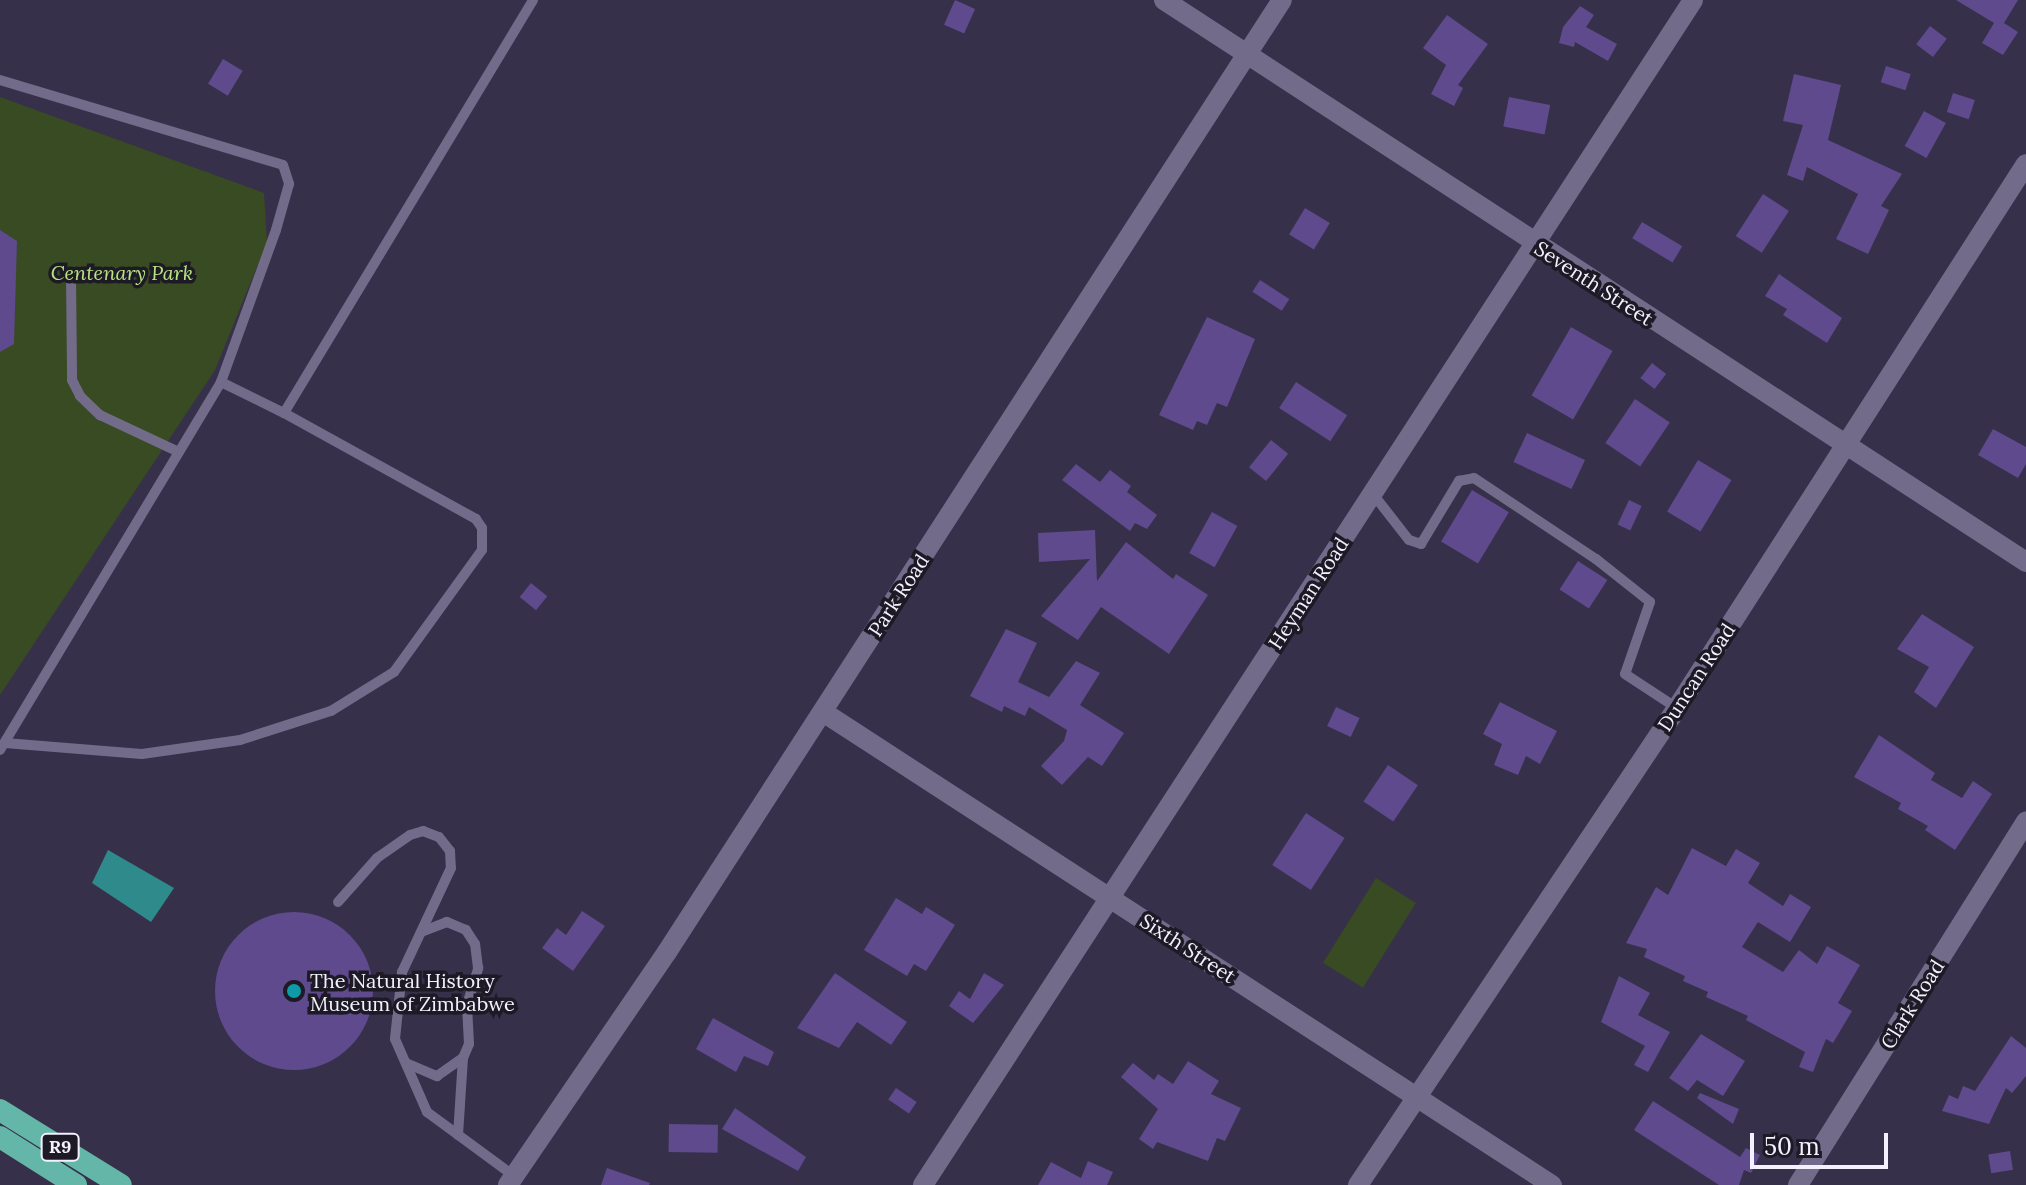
<!DOCTYPE html>
<style>
body{margin:0}
#map{position:relative;width:2026px;height:1185px;overflow:hidden;background:#37304a;font-family:Lora,serif}
div>[style]{position:absolute}
.green>*{inset:0;background:#394b22;transform-origin:0 0}
.water>*{inset:0;background:#2e8a8b}
.building>*{inset:0;background:#5e4a8c;transform-origin:0 0}
.round{border-radius:50%}
.service>*{height:10px;margin:-5px;padding:0 5px;transform-origin:5px;border-radius:5px;background:#736b8a}
.minor>*{height:20px;margin:-10px;padding:0 10px;transform-origin:10px;border-radius:10px;background:#736b8a}
.trunk>*{height:22px;margin:-11px;padding:0 11px;transform-origin:11px;border-radius:11px;background:#64b6a9}
.dots>*{width:22px;height:22px;translate:-50% -50%;box-sizing:border-box;border:4px solid #1d1a26;border-radius:50%}
span{translate:-50% -50%;white-space:nowrap;text-align:center;line-height:1.15;-webkit-text-stroke:7px #1d1a26;paint-order:stroke}
.shield-label span{padding:2px 6px;background:#1d1a26;border:2px solid;border-radius:6px;-webkit-text-stroke-width:0}
.shield-label{font-size:18px;color:#f4f1ff;font-weight:700}
.park-label{font-size:20px;color:#b7e481;font-style:italic}
.street-label{font-size:20px;color:#f4f1ff}
.poi-label{font-size:20px;color:#f4f1ff}
.left{translate:0 -50%;text-align:left}
.scale{position:absolute;left:1750px;top:1133px;width:138px;height:36px;box-sizing:border-box;border:4px solid #f4f1ff;border-top:0;padding-left:10px;font-size:24px;line-height:28px;white-space:nowrap;color:#f4f1ff;-webkit-text-stroke:6px #1d1a26;paint-order:stroke}
</style>
<div id="map">
<div class="green">
<i style="clip-path:polygon(0 97px,264px 193px,267px 242px,215px 370px,0 695px)"></i>
<i style="left:1376px;top:878px;width:47px;height:100px;rotate:32deg"></i>
</div>
<div class="water">
<i style="clip-path:polygon(108px 850px,174px 888px,151px 922px,92px 883px)"></i>
</div>
<div class="building">
<i style="left:955px;top:0;width:22px;height:27px;rotate:24deg"></i>
<i style="clip-path:polygon(1956px 0,2018px 0,2004px 23px,2018px 32px,2003px 55px,1982px 43px,1994px 23px)"></i>
<i style="clip-path:polygon(1580px 6px,1594px 15px,1586px 27px,1617px 44px,1608px 61px,1575px 42px,1574px 47px,1559px 43px,1563px 27px)"></i>
<i style="clip-path:polygon(1447px 15px,1488px 44px,1458px 85px,1463px 88px,1454px 106px,1431px 94px,1446px 65px,1423px 48px)"></i>
<i style="left:1930px;top:26px;width:21px;height:23px;rotate:37deg"></i>
<i style="left:223px;top:59px;width:23px;height:29px;rotate:31deg"></i>
<i style="left:1886px;top:66px;width:26px;height:17px;rotate:18deg"></i>
<i style="clip-path:polygon(1794px 74px,1841px 85px,1828px 140px,1902px 174px,1881px 206px,1889px 210px,1868px 254px,1836px 239px,1858px 194px,1807px 167px,1803px 181px,1787px 175px,1803px 125px,1783px 121px)"></i>
<i style="left:1953px;top:93px;width:23px;height:20px;rotate:18deg"></i>
<i style="left:1509px;top:97px;width:42px;height:30px;rotate:11deg"></i>
<i style="left:1924px;top:111px;width:25px;height:40px;rotate:29deg"></i>
<i style="left:1763px;top:194px;width:31px;height:50px;rotate:33deg"></i>
<i style="left:1305px;top:208px;width:29px;height:31px;rotate:31deg"></i>
<i style="left:1642px;top:222px;width:47px;height:19px;rotate:31deg"></i>
<i style="clip-path:polygon(0 230px,17px 241px,14px 344px,0 352px)"></i>
<i style="clip-path:polygon(1779px 274px,1842px 318px,1827px 343px,1783px 315px,1787px 309px,1765px 296px)"></i>
<i style="left:1260px;top:280px;width:35px;height:14px;rotate:33deg"></i>
<i style="clip-path:polygon(1207px 317px,1255px 339px,1227px 407px,1217px 403px,1207px 425px,1197px 421px,1193px 430px,1159px 415px)"></i>
<i style="left:1571px;top:327px;width:48px;height:79px;rotate:30deg"></i>
<i style="left:1652px;top:363px;width:18px;height:19px;rotate:38deg"></i>
<i style="left:1296px;top:382px;width:61px;height:31px;rotate:33deg"></i>
<i style="left:1635px;top:399px;width:42px;height:53px;rotate:34deg"></i>
<i style="clip-path:polygon(1993px 429px,2026px 447px,2026px 464px,2018px 478px,1978px 455px)"></i>
<i style="left:1527px;top:433px;width:64px;height:32px;rotate:25deg"></i>
<i style="left:1271px;top:440px;width:22px;height:35px;rotate:39deg"></i>
<i style="left:1698px;top:460px;width:39px;height:60px;rotate:31deg"></i>
<i style="clip-path:polygon(1076px 464px,1100px 482px,1110px 470px,1131px 486px,1127px 492px,1157px 515px,1147px 529px,1135px 523px,1130px 531px,1062px 480px)"></i>
<i style="left:1472px;top:490px;width:43px;height:60px;rotate:31deg"></i>
<i style="left:1629px;top:500px;width:14px;height:27px;rotate:25deg"></i>
<i style="left:1212px;top:512px;width:29px;height:47px;rotate:29deg"></i>
<i style="clip-path:polygon(1095px 530px,1097px 581px,1126px 542px,1173px 579px,1176px 574px,1208px 595px,1169px 654px,1101px 607px,1078px 640px,1041px 616px,1090px 559px,1039px 562px,1038px 533px)"></i>
<i style="left:1578px;top:561px;width:35px;height:34px;rotate:33deg"></i>
<i style="left:531px;top:583px;width:21px;height:18px;rotate:39deg"></i>
<i style="clip-path:polygon(1922px 614px,1974px 647px,1936px 708px,1914px 692px,1929px 667px,1897px 649px)"></i>
<i style="clip-path:polygon(1006px 629px,1037px 643px,1018px 682px,1049px 697px,1076px 661px,1100px 673px,1080px 705px,1124px 733px,1102px 766px,1088px 757px,1062px 785px,1041px 766px,1064px 741px,1067px 730px,1029px 707px,1025px 716px,1004px 706px,1002px 712px,970px 696px)"></i>
<i style="clip-path:polygon(1500px 702px,1557px 731px,1540px 764px,1526px 756px,1518px 775px,1494px 765px,1502px 744px,1483px 734px)"></i>
<i style="left:1336px;top:707px;width:26px;height:21px;rotate:25deg"></i>
<i style="clip-path:polygon(1879px 735px,1935px 773px,1931px 780px,1962px 798px,1973px 781px,1992px 794px,1955px 850px,1925px 830px,1928px 826px,1898px 809px,1901px 803px,1854px 777px)"></i>
<i style="left:1388px;top:765px;width:36px;height:44px;rotate:34deg"></i>
<i style="left:1306px;top:813px;width:46px;height:62px;rotate:33deg"></i>
<i style="clip-path:polygon(1692px 848px,1726px 866px,1736px 849px,1760px 863px,1748px 883px,1783px 906px,1790px 894px,1811px 907px,1790px 942px,1758px 922px,1742px 947px,1783px 972px,1799px 950px,1817px 964px,1827px 946px,1860px 965px,1838px 1003px,1852px 1011px,1833px 1043px,1826px 1039px,1813px 1072px,1799px 1067px,1805px 1052px,1746px 1020px,1748px 1016px,1706px 997px,1708px 992px,1683px 981px,1685px 976px,1644px 957px,1647px 949px,1626px 943px,1656px 887px,1668px 895px)"></i>
<i style="clip-path:polygon(896px 898px,922px 914px,926px 907px,955px 925px,926px 971px,914px 964px,907px 976px,864px 950px)"></i>
<i style="clip-path:polygon(582px 911px,605px 926px,573px 971px,542px 948px,557px 928px,566px 935px)"></i>
<i class="round" style="left:215px;top:912px;width:158px;height:158px"></i>
<i style="clip-path:polygon(835px 973px,907px 1022px,891px 1045px,857px 1022px,839px 1048px,797px 1028px)"></i>
<i style="clip-path:polygon(984px 973px,1004px 985px,973px 1023px,949px 1006px,959px 991px,970px 999px)"></i>
<i style="clip-path:polygon(1619px 976px,1650px 993px,1638px 1015px,1670px 1032px,1648px 1072px,1634px 1065px,1645px 1046px,1601px 1022px)"></i>
<i style="clip-path:polygon(713px 1018px,774px 1052px,768px 1066px,744px 1056px,736px 1072px,696px 1049px)"></i>
<i style="clip-path:polygon(1701px 1034px,1745px 1061px,1723px 1096px,1697px 1080px,1688px 1091px,1669px 1078px)"></i>
<i style="clip-path:polygon(2011px 1036px,2026px 1048px,2026px 1076px,2012px 1093px,2006px 1088px,1989px 1124px,1942px 1111px,1949px 1095px,1958px 1099px,1963px 1086px,1975px 1091px)"></i>
<i style="clip-path:polygon(1188px 1061px,1219px 1081px,1211px 1094px,1241px 1108px,1225px 1141px,1217px 1138px,1208px 1161px,1157px 1142px,1153px 1149px,1139px 1139px,1158px 1109px,1121px 1077px,1133px 1063px,1154px 1080px,1158px 1074px,1173px 1084px)"></i>
<i style="left:896px;top:1088px;width:25px;height:14px;rotate:34deg"></i>
<i style="clip-path:polygon(1700px 1093px,1739px 1109px,1733px 1124px,1697px 1098px)"></i>
<i style="clip-path:polygon(1653px 1101px,1740px 1157px,1746px 1148px,1760px 1155px,1751px 1173px,1744px 1170px,1739px 1185px,1719px 1185px,1634px 1130px)"></i>
<i style="clip-path:polygon(735px 1108px,806px 1157px,798px 1171px,722px 1129px)"></i>
<i style="left:669px;top:1124px;width:49px;height:28px;rotate:1deg"></i>
<i style="left:2010px;top:1151px;width:19px;height:22px;rotate:81deg"></i>
<i style="clip-path:polygon(1088px 1161px,1113px 1172px,1107px 1185px,1038px 1185px,1051px 1162px,1081px 1178px)"></i>
<i style="clip-path:polygon(607px 1168px,650px 1183px,649px 1185px,601px 1185px)"></i>
</div>
<div class="service">
<i style="left:0;top:80px;width:295px;rotate:16.7deg"></i>
<i style="left:283px;top:165px;width:20px;rotate:72deg"></i>
<i style="left:289px;top:184px;width:48px;rotate:105.8deg"></i>
<i style="left:276px;top:230px;width:162px;rotate:109.9deg"></i>
<i style="left:221px;top:382px;width:70px;rotate:26.2deg"></i>
<i style="left:284px;top:413px;width:482px;rotate:-58.9deg"></i>
<i style="left:71px;top:276px;width:104px;rotate:89.4deg"></i>
<i style="left:72px;top:380px;width:18px;rotate:63deg"></i>
<i style="left:80px;top:396px;width:28px;rotate:44deg"></i>
<i style="left:100px;top:415px;width:87px;rotate:25.1deg"></i>
<i style="left:1373px;top:494px;width:58px;rotate:52deg"></i>
<i style="left:1409px;top:540px;width:13px;rotate:18deg"></i>
<i style="left:1421px;top:544px;width:74px;rotate:-58.9deg"></i>
<i style="left:1459px;top:481px;width:15px;rotate:-11deg"></i>
<i style="left:1474px;top:478px;width:146px;rotate:33.6deg"></i>
<i style="left:1596px;top:559px;width:69px;rotate:38.5deg"></i>
<i style="left:1650px;top:602px;width:76px;rotate:109.1deg"></i>
<i style="left:1625px;top:674px;width:62px;rotate:33.2deg"></i>
<i style="left:5px;top:743px;width:137px;rotate:4.6deg"></i>
<i style="left:142px;top:754px;width:99px;rotate:-8.1deg"></i>
<i style="left:240px;top:740px;width:96px;rotate:-17.7deg"></i>
<i style="left:331px;top:711px;width:74px;rotate:-31.8deg"></i>
<i style="left:394px;top:672px;width:150px;rotate:-54.2deg"></i>
<i style="left:482px;top:550px;width:22px;rotate:-90deg"></i>
<i style="left:482px;top:528px;width:11px;rotate:-124deg"></i>
<i style="left:476px;top:519px;width:219px;rotate:-151.1deg"></i>
<i style="left:0;top:750px;width:429px;rotate:-59deg"></i>
<i style="left:338px;top:902px;width:59px;rotate:-48.4deg"></i>
<i style="left:377px;top:858px;width:40px;rotate:-34.9deg"></i>
<i style="left:410px;top:835px;width:14px;rotate:-17deg"></i>
<i style="left:423px;top:831px;width:17px;rotate:21deg"></i>
<i style="left:439px;top:837px;width:18px;rotate:52deg"></i>
<i style="left:450px;top:851px;width:17px;rotate:87deg"></i>
<i style="left:451px;top:868px;width:115px;rotate:115.2deg"></i>
<i style="left:402px;top:972px;width:67px;rotate:96deg"></i>
<i style="left:395px;top:1039px;width:80px;rotate:66.3deg"></i>
<i style="left:427px;top:1112px;width:108px;rotate:36.3deg"></i>
<i style="left:406px;top:1063px;width:34px;rotate:23deg"></i>
<i style="left:437px;top:1076px;width:32px;rotate:-35deg"></i>
<i style="left:463px;top:1058px;width:15px;rotate:-67deg"></i>
<i style="left:469px;top:1044px;width:39px;rotate:-93deg"></i>
<i style="left:467px;top:1005px;width:39px;rotate:-73deg"></i>
<i style="left:478px;top:968px;width:24px;rotate:-97deg"></i>
<i style="left:475px;top:944px;width:17px;rotate:-123deg"></i>
<i style="left:466px;top:930px;width:21px;rotate:-157deg"></i>
<i style="left:447px;top:922px;width:26px;rotate:159deg"></i>
<i style="left:458px;top:1135px;width:77px;rotate:-86.3deg"></i>
</div>
<div class="minor">
<i style="left:1164px;top:0;width:1029px;rotate:33.1deg"></i>
<i style="left:823px;top:712px;width:869px;rotate:32.98deg"></i>
<i style="left:508px;top:1185px;width:282px;rotate:-55.7deg"></i>
<i style="left:667px;top:952px;width:1133px;rotate:-57.14deg"></i>
<i style="left:923px;top:1185px;width:1413px;rotate:-56.98deg"></i>
<i style="left:1358px;top:1185px;width:574px;rotate:-56.23deg"></i>
<i style="left:1677px;top:708px;width:646px;rotate:-57.32deg"></i>
<i style="left:1798px;top:1185px;width:429px;rotate:-57.9deg"></i>
</div>
<div class="trunk">
<i style="left:0;top:1110px;width:142px;rotate:31.8deg"></i>
<i style="left:0;top:1137px;width:90px;rotate:32.3deg"></i>
</div>
<div class="dots">
<i style="left:294px;top:991px;background:#0f9aa8"></i>
</div>
<div class="shield-label">
<span style="left:60px;top:1147px">R9</span>
</div>
<div class="park-label">
<span style="left:122px;top:272px">Centenary Park</span>
</div>
<div class="street-label">
<span style="left:1594px;top:283px;rotate:33deg">Seventh Street</span>
<span style="left:1308px;top:593px;rotate:-57deg">Heyman Road</span>
<span style="left:898px;top:595px;rotate:-57deg">Park Road</span>
<span style="left:1696px;top:677px;rotate:-57deg">Duncan Road</span>
<span style="left:1188px;top:948px;rotate:33deg">Sixth Street</span>
<span style="left:1912px;top:1004px;rotate:-58deg">Clark Road</span>
</div>
<div class="poi-label">
<span class="left" style="left:310px;top:992px">The Natural History<br>Museum of Zimbabwe</span>
</div>
<div class="scale">50 m</div>
</div>
